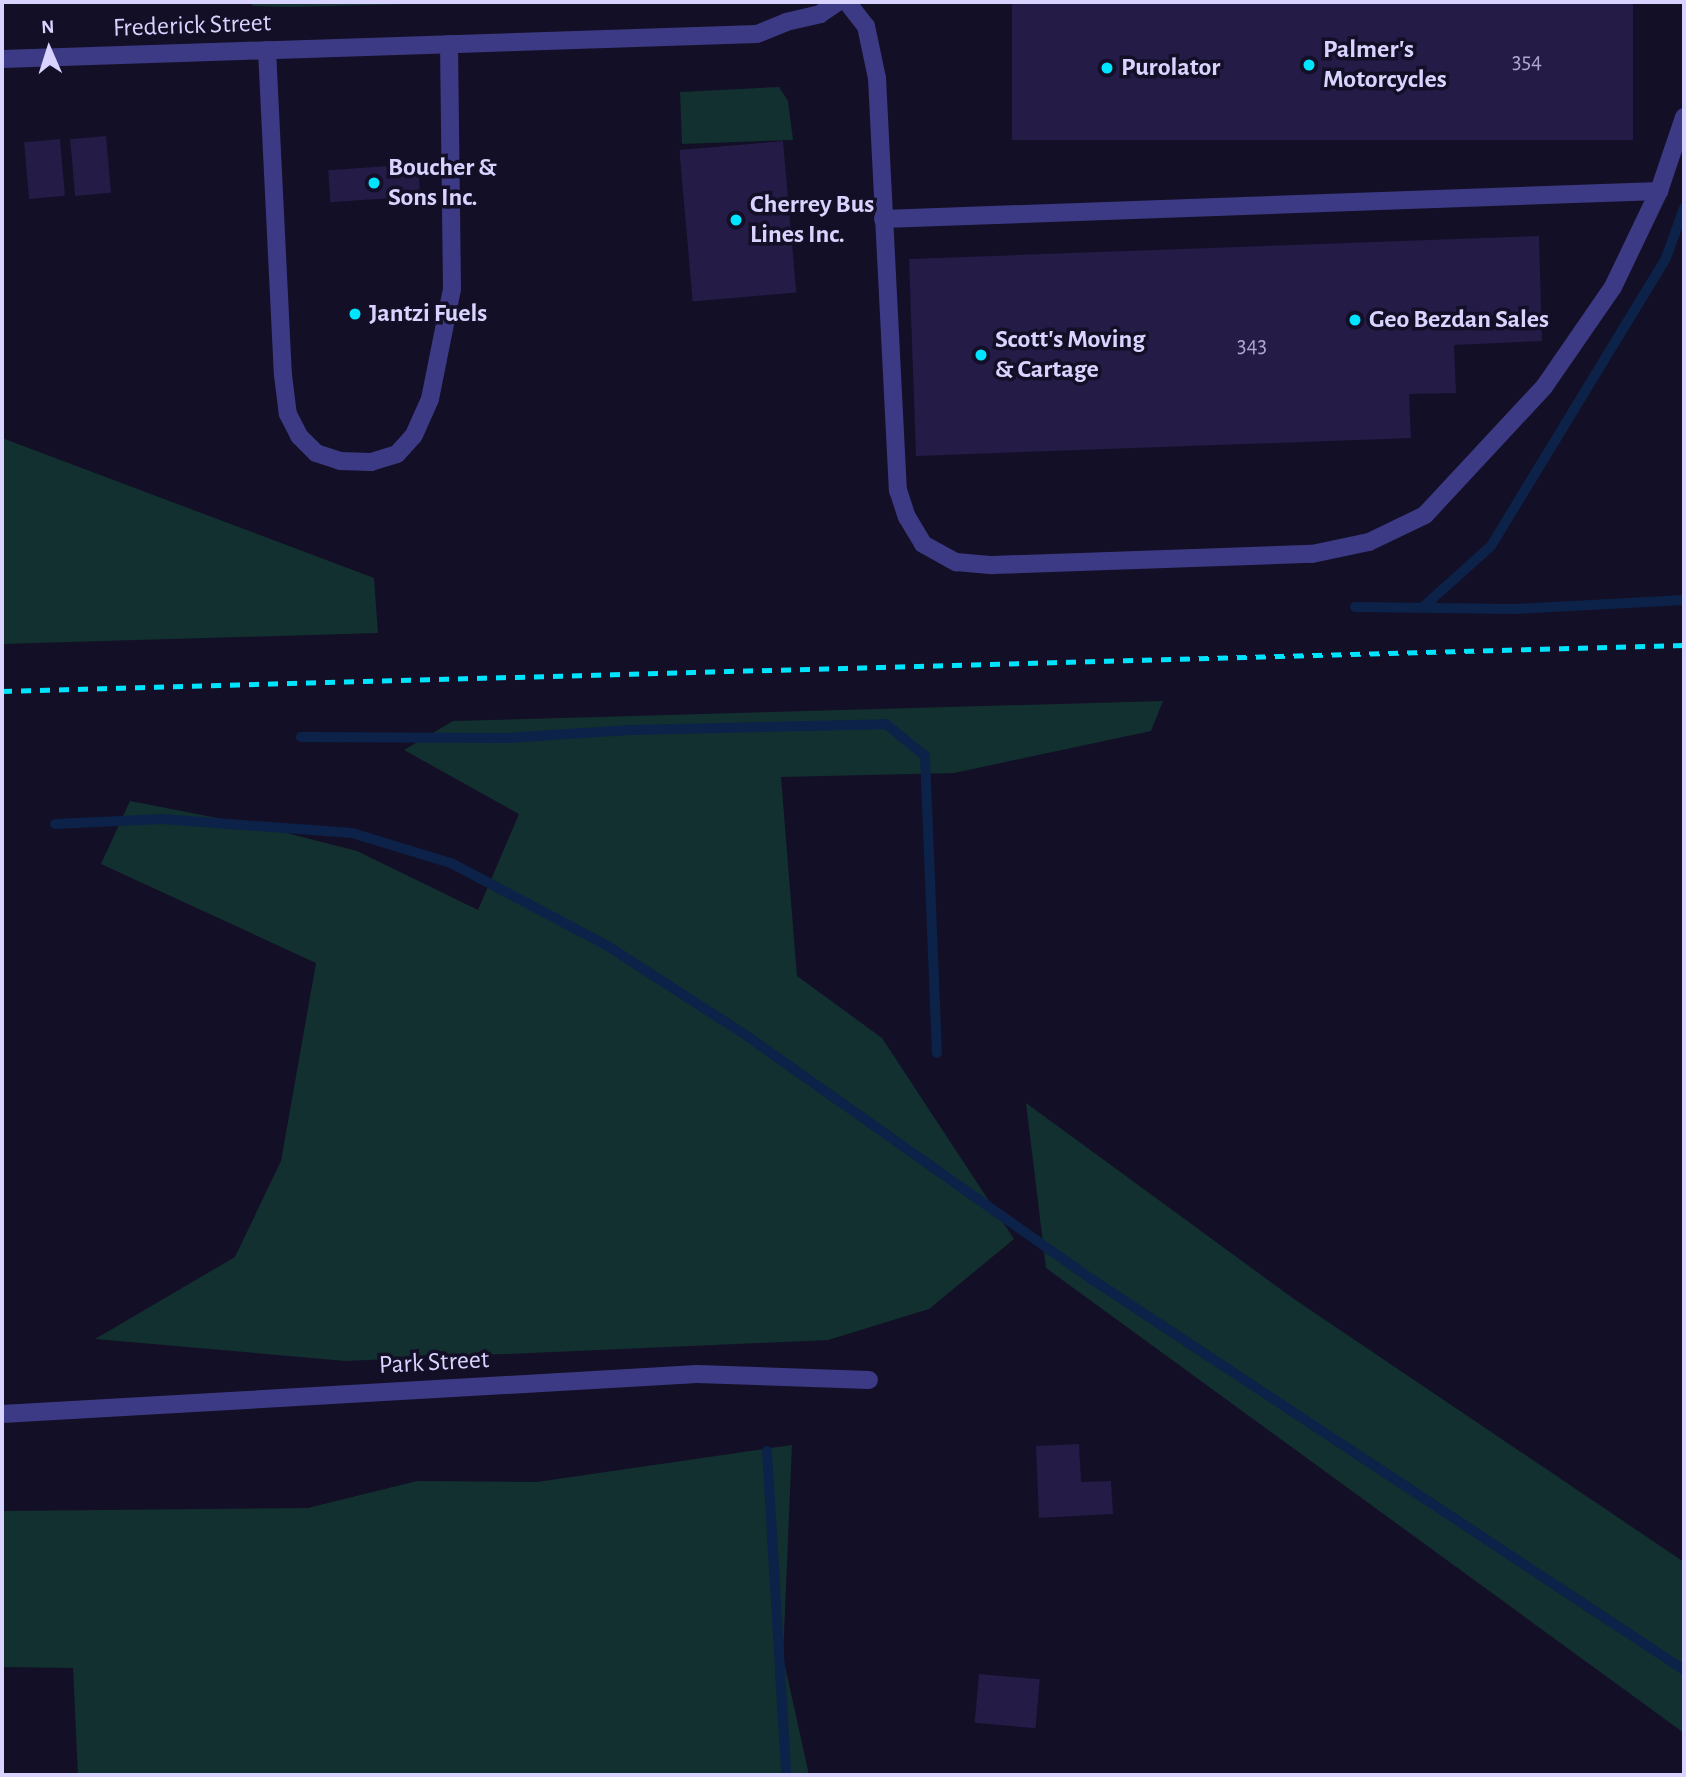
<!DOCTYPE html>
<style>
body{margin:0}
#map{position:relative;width:1686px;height:1777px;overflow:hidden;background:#130f26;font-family:"Alegreya Sans",sans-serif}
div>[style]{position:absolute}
.green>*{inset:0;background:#12302f}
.stream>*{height:10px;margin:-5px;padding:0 5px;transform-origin:5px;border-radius:5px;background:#0c2248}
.building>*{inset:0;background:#241b47;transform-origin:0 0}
.minor>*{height:18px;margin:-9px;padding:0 9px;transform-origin:9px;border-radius:9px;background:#3d3a85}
.rail>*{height:5px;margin-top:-2.5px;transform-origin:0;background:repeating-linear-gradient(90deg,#00e5ff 0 10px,transparent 0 19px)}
.dots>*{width:19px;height:19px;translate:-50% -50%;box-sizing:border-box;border:4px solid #130f26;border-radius:50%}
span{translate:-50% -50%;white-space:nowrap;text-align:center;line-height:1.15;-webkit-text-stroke:7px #130f26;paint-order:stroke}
.number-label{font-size:23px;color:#aca6d1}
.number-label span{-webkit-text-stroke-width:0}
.street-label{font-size:26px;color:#d9d4ff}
.poi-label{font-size:26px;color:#d9d4ff;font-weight:700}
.left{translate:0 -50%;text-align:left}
.frame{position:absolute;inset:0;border:4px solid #d9d4ff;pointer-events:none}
.north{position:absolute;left:14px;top:14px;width:70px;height:70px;-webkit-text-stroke:5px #130f26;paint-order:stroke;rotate:357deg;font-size:19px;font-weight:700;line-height:28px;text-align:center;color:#d9d4ff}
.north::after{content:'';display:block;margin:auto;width:24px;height:32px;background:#d9d4ff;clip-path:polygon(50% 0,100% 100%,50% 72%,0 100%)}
</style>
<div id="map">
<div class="green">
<i style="clip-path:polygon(248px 2px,490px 2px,289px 7px,253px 6px)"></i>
<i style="clip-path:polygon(779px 87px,788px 101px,793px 140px,682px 144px,680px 92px)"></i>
<i style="clip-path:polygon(2px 438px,374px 578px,378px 633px,2px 644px)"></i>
<i style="clip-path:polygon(1163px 701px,1151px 731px,954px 773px,781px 777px,797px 976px,882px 1038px,1014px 1239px,929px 1309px,828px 1340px,346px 1361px,95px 1339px,235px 1257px,281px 1161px,316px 963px,101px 864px,130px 801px,259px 826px,357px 851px,478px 910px,519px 814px,404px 750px,453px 721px)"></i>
<i style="clip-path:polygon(1026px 1103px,1294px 1299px,1684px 1562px,1684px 1733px,1046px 1268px)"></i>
<i style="clip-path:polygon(792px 1445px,783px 1657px,809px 1775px,78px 1775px,73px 1668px,2px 1667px,2px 1511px,308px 1508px,417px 1481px,537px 1482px)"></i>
</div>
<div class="stream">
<i style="left:1355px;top:607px;width:161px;rotate:0.7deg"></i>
<i style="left:1516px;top:609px;width:168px;rotate:-3.1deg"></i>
<i style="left:1423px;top:607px;width:91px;rotate:-41.9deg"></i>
<i style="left:1491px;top:546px;width:337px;rotate:-58.7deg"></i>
<i style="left:1666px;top:258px;width:53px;rotate:-70.2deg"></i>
<i style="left:301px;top:737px;width:205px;rotate:0.3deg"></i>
<i style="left:506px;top:738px;width:124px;rotate:-3.7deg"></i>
<i style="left:630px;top:730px;width:256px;rotate:-1.3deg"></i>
<i style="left:886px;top:724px;width:50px;rotate:39.4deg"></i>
<i style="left:925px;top:756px;width:297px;rotate:87.7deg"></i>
<i style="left:55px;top:824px;width:107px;rotate:-2.7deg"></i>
<i style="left:162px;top:819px;width:191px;rotate:4.2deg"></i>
<i style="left:352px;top:833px;width:103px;rotate:16.9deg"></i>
<i style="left:451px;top:863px;width:175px;rotate:27.9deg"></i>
<i style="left:606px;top:945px;width:164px;rotate:32.8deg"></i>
<i style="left:744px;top:1034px;width:427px;rotate:35.2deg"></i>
<i style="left:1093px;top:1280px;width:708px;rotate:33.42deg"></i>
<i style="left:767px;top:1451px;width:325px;rotate:86.6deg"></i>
</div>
<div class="building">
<i style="left:1012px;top:2px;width:621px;height:138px"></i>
<i style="left:106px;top:136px;width:57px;height:36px;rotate:85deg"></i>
<i style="left:60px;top:139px;width:57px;height:36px;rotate:85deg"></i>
<i style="left:783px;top:141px;width:152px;height:104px;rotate:85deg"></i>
<i style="left:418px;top:164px;width:32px;height:90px;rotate:86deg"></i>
<i style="clip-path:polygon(1539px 236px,1542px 341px,1454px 345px,1456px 393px,1409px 394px,1411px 438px,916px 456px,909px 259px)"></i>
<i style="clip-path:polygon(1079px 1444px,1081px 1482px,1111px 1481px,1113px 1514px,1039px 1518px,1036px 1446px)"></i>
<i style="left:979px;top:1674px;width:61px;height:49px;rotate:5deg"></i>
</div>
<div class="minor">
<i style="left:847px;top:2px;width:31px;rotate:52deg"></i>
<i style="left:866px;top:26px;width:53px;rotate:78.1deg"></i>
<i style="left:877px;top:78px;width:413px;rotate:87.1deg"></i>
<i style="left:898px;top:490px;width:28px;rotate:72deg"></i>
<i style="left:907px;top:517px;width:31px;rotate:59deg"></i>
<i style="left:923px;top:544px;width:38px;rotate:29deg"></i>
<i style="left:956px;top:562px;width:37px;rotate:5deg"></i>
<i style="left:993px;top:565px;width:319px;rotate:-2deg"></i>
<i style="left:1312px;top:554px;width:58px;rotate:-11.9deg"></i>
<i style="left:1369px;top:542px;width:62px;rotate:-25.7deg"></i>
<i style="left:1425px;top:515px;width:175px;rotate:-47.1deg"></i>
<i style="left:1544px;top:387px;width:121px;rotate:-55.4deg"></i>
<i style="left:1613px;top:287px;width:106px;rotate:-64.4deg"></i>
<i style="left:1659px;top:191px;width:78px;rotate:-71.3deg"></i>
<i style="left:267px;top:50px;width:325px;rotate:87.2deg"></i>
<i style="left:283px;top:375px;width:39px;rotate:83deg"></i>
<i style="left:288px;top:414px;width:25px;rotate:63deg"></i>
<i style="left:299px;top:436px;width:24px;rotate:45deg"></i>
<i style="left:316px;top:453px;width:25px;rotate:18deg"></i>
<i style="left:340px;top:461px;width:31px;rotate:2deg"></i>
<i style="left:371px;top:462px;width:27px;rotate:-17deg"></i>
<i style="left:397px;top:454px;width:25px;rotate:-48deg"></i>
<i style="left:414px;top:435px;width:39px;rotate:-66deg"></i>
<i style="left:430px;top:399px;width:112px;rotate:-78.7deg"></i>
<i style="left:452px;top:289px;width:245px;rotate:-90.7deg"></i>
<i style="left:2px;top:59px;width:755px;rotate:-1.9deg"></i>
<i style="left:757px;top:34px;width:31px;rotate:-22deg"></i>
<i style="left:786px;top:22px;width:35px;rotate:-13deg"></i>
<i style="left:820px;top:14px;width:22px;rotate:-34deg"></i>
<i style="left:883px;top:219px;width:777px;rotate:-2.07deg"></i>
<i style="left:2px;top:1414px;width:696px;rotate:-3.29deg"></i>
<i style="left:697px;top:1374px;width:172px;rotate:2deg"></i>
</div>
<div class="rail">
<i style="left:2px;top:691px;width:1683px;rotate:-1.57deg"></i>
</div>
<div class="dots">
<i style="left:1309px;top:65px;background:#00e5ff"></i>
<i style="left:1107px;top:68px;background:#00e5ff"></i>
<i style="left:374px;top:183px;background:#00e5ff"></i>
<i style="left:736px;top:220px;background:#00e5ff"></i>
<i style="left:355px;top:314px;background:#00e5ff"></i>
<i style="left:1355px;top:320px;background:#00e5ff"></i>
<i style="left:981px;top:355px;background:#00e5ff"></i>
</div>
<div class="number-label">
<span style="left:1527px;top:62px">354</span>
<span style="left:1252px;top:346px">343</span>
</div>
<div class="street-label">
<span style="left:192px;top:26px;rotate:-2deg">Frederick Street</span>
<span style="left:434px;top:1363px;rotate:-3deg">Park Street</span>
</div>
<div class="poi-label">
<span class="left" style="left:1323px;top:65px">Palmer's<br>Motorcycles</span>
<span class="left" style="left:1121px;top:68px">Purolator</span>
<span class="left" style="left:388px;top:183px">Boucher &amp;<br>Sons Inc.</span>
<span class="left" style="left:750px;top:220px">Cherrey Bus<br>Lines Inc.</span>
<span class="left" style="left:369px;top:314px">Jantzi Fuels</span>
<span class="left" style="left:1369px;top:320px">Geo Bezdan Sales</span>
<span class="left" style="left:995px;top:355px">Scott's Moving<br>&amp; Cartage</span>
</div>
<div class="frame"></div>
<div class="north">N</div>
</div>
